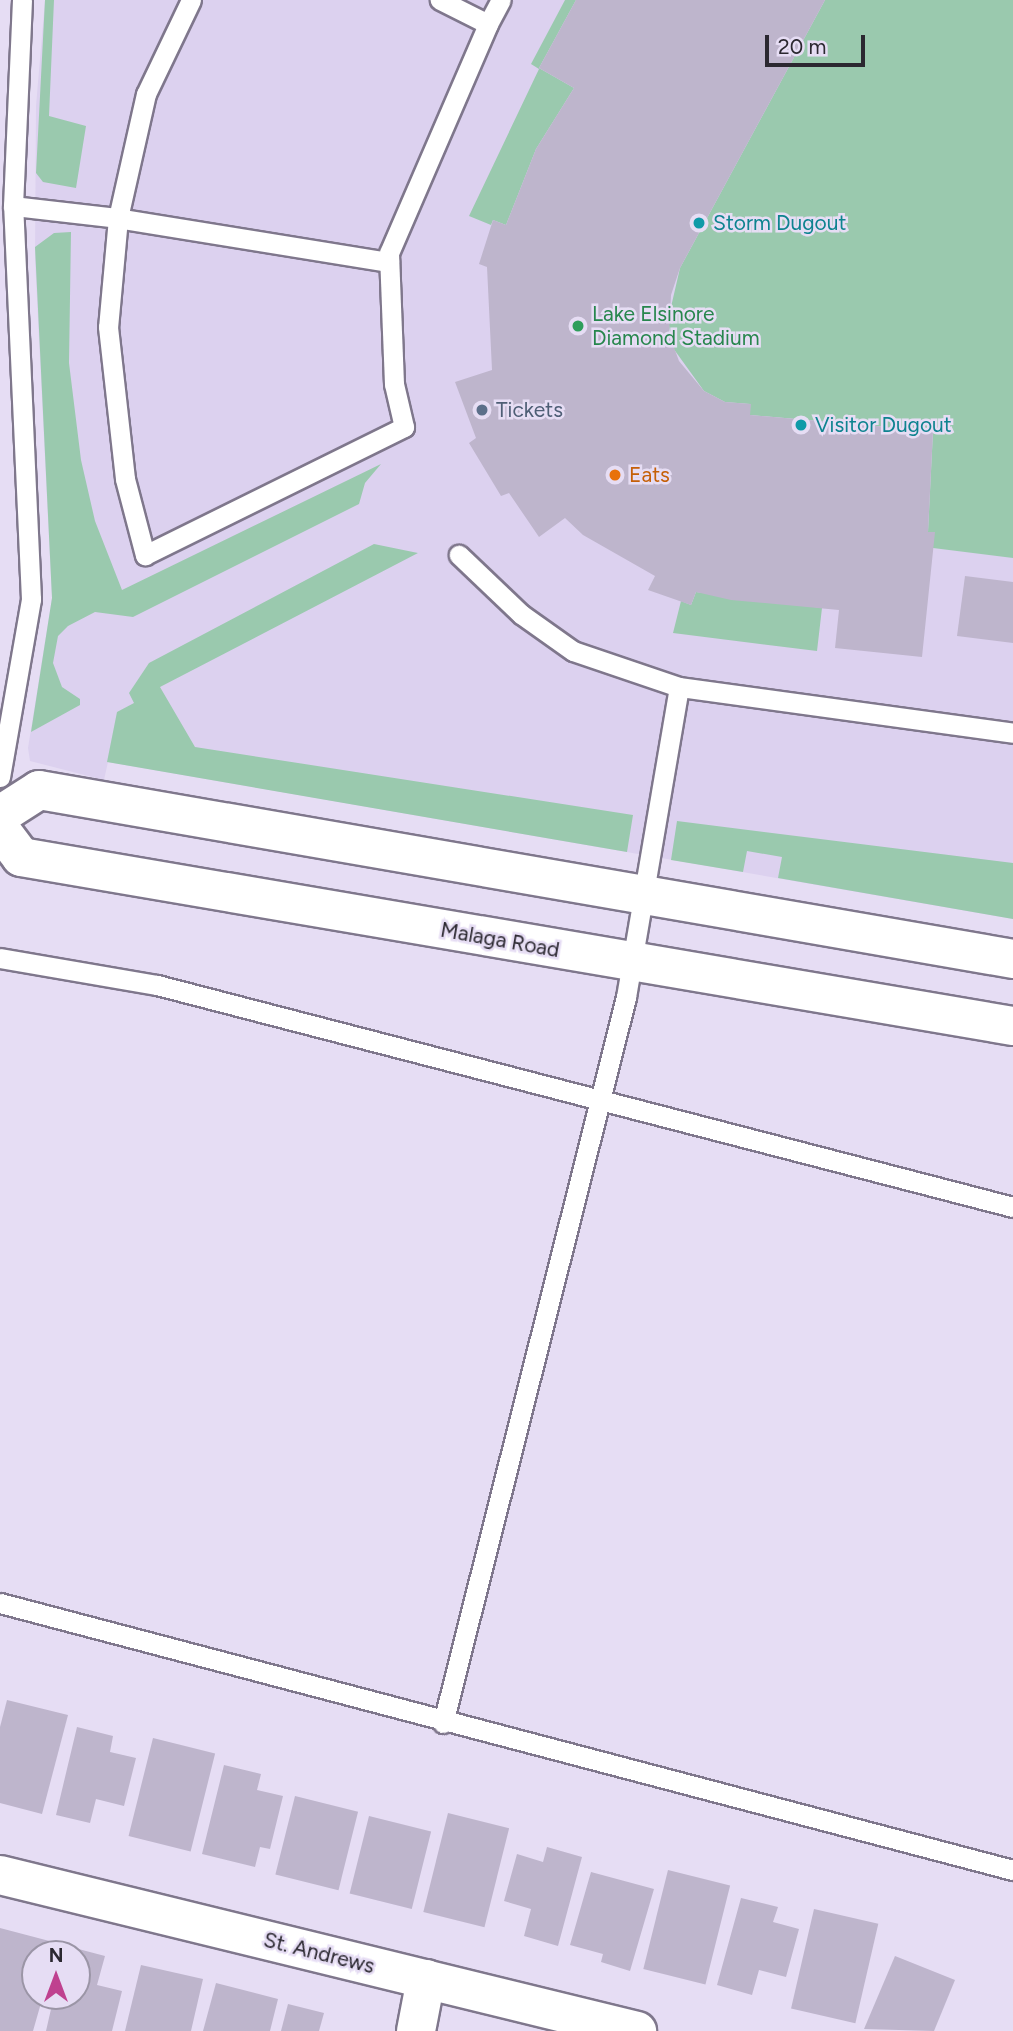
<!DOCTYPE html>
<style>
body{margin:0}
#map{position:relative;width:1013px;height:2031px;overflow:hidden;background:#e6ddf4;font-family:Figtree,sans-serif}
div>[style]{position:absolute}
.built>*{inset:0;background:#dcd1ef}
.green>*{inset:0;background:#9ac9ae}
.building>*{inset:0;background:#beb5cc;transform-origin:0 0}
.roads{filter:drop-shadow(2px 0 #7f778c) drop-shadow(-2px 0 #7f778c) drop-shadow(0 2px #7f778c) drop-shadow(0 -2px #7f778c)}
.service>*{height:19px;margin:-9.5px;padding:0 9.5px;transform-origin:9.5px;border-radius:9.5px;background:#fff}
.minor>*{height:38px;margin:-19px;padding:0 19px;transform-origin:19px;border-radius:19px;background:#fff}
.dots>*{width:19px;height:19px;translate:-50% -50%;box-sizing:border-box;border:4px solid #e6ddf4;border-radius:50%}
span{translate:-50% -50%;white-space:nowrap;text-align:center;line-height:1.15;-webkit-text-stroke:5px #e6ddf4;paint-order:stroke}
.culture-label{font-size:21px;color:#0d838f}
.left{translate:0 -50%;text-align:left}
.leisure-label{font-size:21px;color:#27864d}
.service-label{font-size:21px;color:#4e5e75}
.food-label{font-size:21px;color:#c56008}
.street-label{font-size:21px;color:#2b2830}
.north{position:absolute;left:21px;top:1940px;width:70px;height:70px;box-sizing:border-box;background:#e6ddf4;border:2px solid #9b95a6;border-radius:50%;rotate:0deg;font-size:19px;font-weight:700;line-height:28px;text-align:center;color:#2b2830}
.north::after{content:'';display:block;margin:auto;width:24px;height:32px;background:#bf418f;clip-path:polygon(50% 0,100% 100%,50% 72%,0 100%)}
.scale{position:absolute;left:765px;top:35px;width:100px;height:32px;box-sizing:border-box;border:4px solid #2b2830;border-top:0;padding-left:9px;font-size:21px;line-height:24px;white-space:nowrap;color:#2b2830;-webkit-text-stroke:5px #e6ddf4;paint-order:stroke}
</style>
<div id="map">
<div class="built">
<i style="clip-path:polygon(45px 0,1013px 0,1013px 919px,108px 762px,104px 780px,30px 761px,28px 748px,52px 598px,35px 259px,36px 106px)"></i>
</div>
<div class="green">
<i style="clip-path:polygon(45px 0,54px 0,49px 116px,86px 126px,76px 188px,43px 182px,36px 173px)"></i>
<i style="clip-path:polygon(565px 0,576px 0,539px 68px,574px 88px,536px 149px,506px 225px,493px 220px,491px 225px,469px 216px,539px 69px,531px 64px)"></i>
<i style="clip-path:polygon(825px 0,1013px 0,1013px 558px,933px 548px,928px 532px,933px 431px,750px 415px,750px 404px,725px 402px,704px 391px,673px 348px,668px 320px,680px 268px)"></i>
<i style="clip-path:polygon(71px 232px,69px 363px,81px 460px,95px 521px,122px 590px,381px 464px,365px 483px,359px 504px,133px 617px,95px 612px,68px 626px,58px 636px,53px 663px,62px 687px,80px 699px,80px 705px,31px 732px,52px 598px,35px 247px,54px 233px)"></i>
<i style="clip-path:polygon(374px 544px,418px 553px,160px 687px,195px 747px,633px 815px,627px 852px,107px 762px,117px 712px,134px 703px,129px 693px,149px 663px)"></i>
<i style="clip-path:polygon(696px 592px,822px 608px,817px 651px,673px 633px,681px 601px,691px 605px)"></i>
<i style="clip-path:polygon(677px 821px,1013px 863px,1013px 919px,778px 878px,782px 857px,747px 851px,743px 872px,671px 860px)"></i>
</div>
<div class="building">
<i style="clip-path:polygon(576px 0,825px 0,680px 268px,671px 295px,669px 334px,679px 361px,704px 391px,725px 402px,751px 404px,750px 415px,933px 431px,928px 532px,935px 532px,922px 657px,835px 648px,839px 610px,731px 600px,696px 592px,691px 605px,648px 590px,655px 576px,583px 535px,565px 518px,539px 537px,509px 493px,501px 496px,469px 443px,476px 438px,455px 382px,492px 370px,487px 267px,479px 264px,493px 220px,506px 225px,536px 149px,574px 88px,539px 68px)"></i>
<i style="clip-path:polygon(965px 576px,1013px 582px,1013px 643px,957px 636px)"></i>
<i style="clip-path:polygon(7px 1700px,68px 1715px,42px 1814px,0 1803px,0 1727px)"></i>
<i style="clip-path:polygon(77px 1727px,113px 1736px,110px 1752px,136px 1758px,124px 1806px,96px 1799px,90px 1823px,56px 1815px)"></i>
<i style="left:153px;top:1738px;width:64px;height:101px;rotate:14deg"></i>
<i style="clip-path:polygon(224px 1765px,261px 1774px,257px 1790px,283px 1796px,270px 1849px,260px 1847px,255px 1867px,202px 1854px)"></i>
<i style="left:295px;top:1796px;width:65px;height:81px;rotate:14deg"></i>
<i style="left:448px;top:1813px;width:63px;height:102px;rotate:14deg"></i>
<i style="left:369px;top:1816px;width:64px;height:80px;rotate:14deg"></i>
<i style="clip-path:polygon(547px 1847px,582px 1857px,558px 1946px,524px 1936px,531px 1909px,504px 1901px,517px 1854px,543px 1862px)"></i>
<i style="left:668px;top:1870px;width:64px;height:102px;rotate:14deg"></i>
<i style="clip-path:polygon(591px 1872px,654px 1889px,630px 1971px,601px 1962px,603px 1954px,570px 1945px)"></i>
<i style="clip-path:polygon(741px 1898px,778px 1907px,773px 1922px,799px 1929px,786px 1977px,759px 1970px,752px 1995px,717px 1985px)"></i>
<i style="left:814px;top:1909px;width:66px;height:102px;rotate:13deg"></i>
<i style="clip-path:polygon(0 1928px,57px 1943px,54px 1954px,35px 1954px,35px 1996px,43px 1996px,33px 2031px,0 2031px)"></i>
<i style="clip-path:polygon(67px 1946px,105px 1956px,97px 1985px,122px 1991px,112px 2031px,46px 2031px,54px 1996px,77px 1996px,77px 1954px,65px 1954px)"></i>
<i style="clip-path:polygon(895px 1956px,955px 1980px,934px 2031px,864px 2029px)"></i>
<i style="clip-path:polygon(141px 1965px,203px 1979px,191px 2031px,125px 2031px)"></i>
<i style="clip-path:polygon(216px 1983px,278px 1999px,270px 2031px,203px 2031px)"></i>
<i style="clip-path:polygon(288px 2004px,324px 2013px,319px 2031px,281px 2031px)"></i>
</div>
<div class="roads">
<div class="service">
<i style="left:488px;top:24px;width:27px;rotate:-62deg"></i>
<i style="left:13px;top:206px;width:106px;rotate:6.5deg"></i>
<i style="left:118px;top:218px;width:127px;rotate:-77.3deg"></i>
<i style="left:146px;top:94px;width:104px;rotate:-64.4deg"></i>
<i style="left:389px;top:262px;width:275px;rotate:-170.8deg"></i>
<i style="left:118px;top:218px;width:109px;rotate:95.2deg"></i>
<i style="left:108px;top:327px;width:153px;rotate:83.6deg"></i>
<i style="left:125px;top:479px;width:79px;rotate:75.3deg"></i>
<i style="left:145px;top:555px;width:289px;rotate:-26.3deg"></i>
<i style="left:404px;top:427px;width:44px;rotate:-103.1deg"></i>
<i style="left:394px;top:384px;width:131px;rotate:-92.2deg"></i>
<i style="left:389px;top:253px;width:249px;rotate:-66.6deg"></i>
<i style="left:488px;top:24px;width:54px;rotate:-153.4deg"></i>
<i style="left:679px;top:687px;width:337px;rotate:7.8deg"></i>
<i style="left:0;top:777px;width:181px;rotate:-80.1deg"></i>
<i style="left:31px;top:599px;width:393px;rotate:-92.6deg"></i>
<i style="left:13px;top:206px;width:206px;rotate:-87.5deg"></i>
<i style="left:0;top:958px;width:159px;rotate:9.8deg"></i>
<i style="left:157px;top:985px;width:884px;rotate:14.54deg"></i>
<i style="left:0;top:1603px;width:1048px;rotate:14.77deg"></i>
<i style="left:443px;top:1723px;width:749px;rotate:-75.85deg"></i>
<i style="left:626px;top:997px;width:314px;rotate:-80.3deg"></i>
<i style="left:679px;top:687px;width:112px;rotate:-161.2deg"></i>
<i style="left:573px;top:651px;width:64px;rotate:-144.6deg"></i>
<i style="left:521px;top:614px;width:86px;rotate:-136.4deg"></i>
</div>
<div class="minor">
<i style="left:0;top:815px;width:46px;rotate:-32.7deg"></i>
<i style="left:39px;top:790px;width:989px;rotate:9.84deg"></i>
<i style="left:0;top:829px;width:35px;rotate:53deg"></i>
<i style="left:21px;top:857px;width:1006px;rotate:9.67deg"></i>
<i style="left:0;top:1875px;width:656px;rotate:13.76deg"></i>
<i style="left:416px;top:2031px;width:53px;rotate:-79.1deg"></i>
</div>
</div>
<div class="dots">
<i style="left:699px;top:223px;background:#0f9aa8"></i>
<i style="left:578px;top:326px;background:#2e9e5b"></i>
<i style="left:482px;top:410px;background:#5c6f8a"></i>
<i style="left:801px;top:425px;background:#0f9aa8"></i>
<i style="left:615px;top:475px;background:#e8710a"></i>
</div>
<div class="culture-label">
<span class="left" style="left:713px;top:223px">Storm Dugout</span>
<span class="left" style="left:815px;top:425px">Visitor Dugout</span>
</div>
<div class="leisure-label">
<span class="left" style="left:592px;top:326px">Lake Elsinore<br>Diamond Stadium</span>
</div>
<div class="service-label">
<span class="left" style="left:496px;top:410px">Tickets</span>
</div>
<div class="food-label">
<span class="left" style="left:629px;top:475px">Eats</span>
</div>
<div class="street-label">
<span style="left:500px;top:940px;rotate:10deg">Malaga Road</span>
<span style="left:319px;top:1953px;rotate:14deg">St. Andrews</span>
</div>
<div class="north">N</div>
<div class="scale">20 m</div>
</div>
